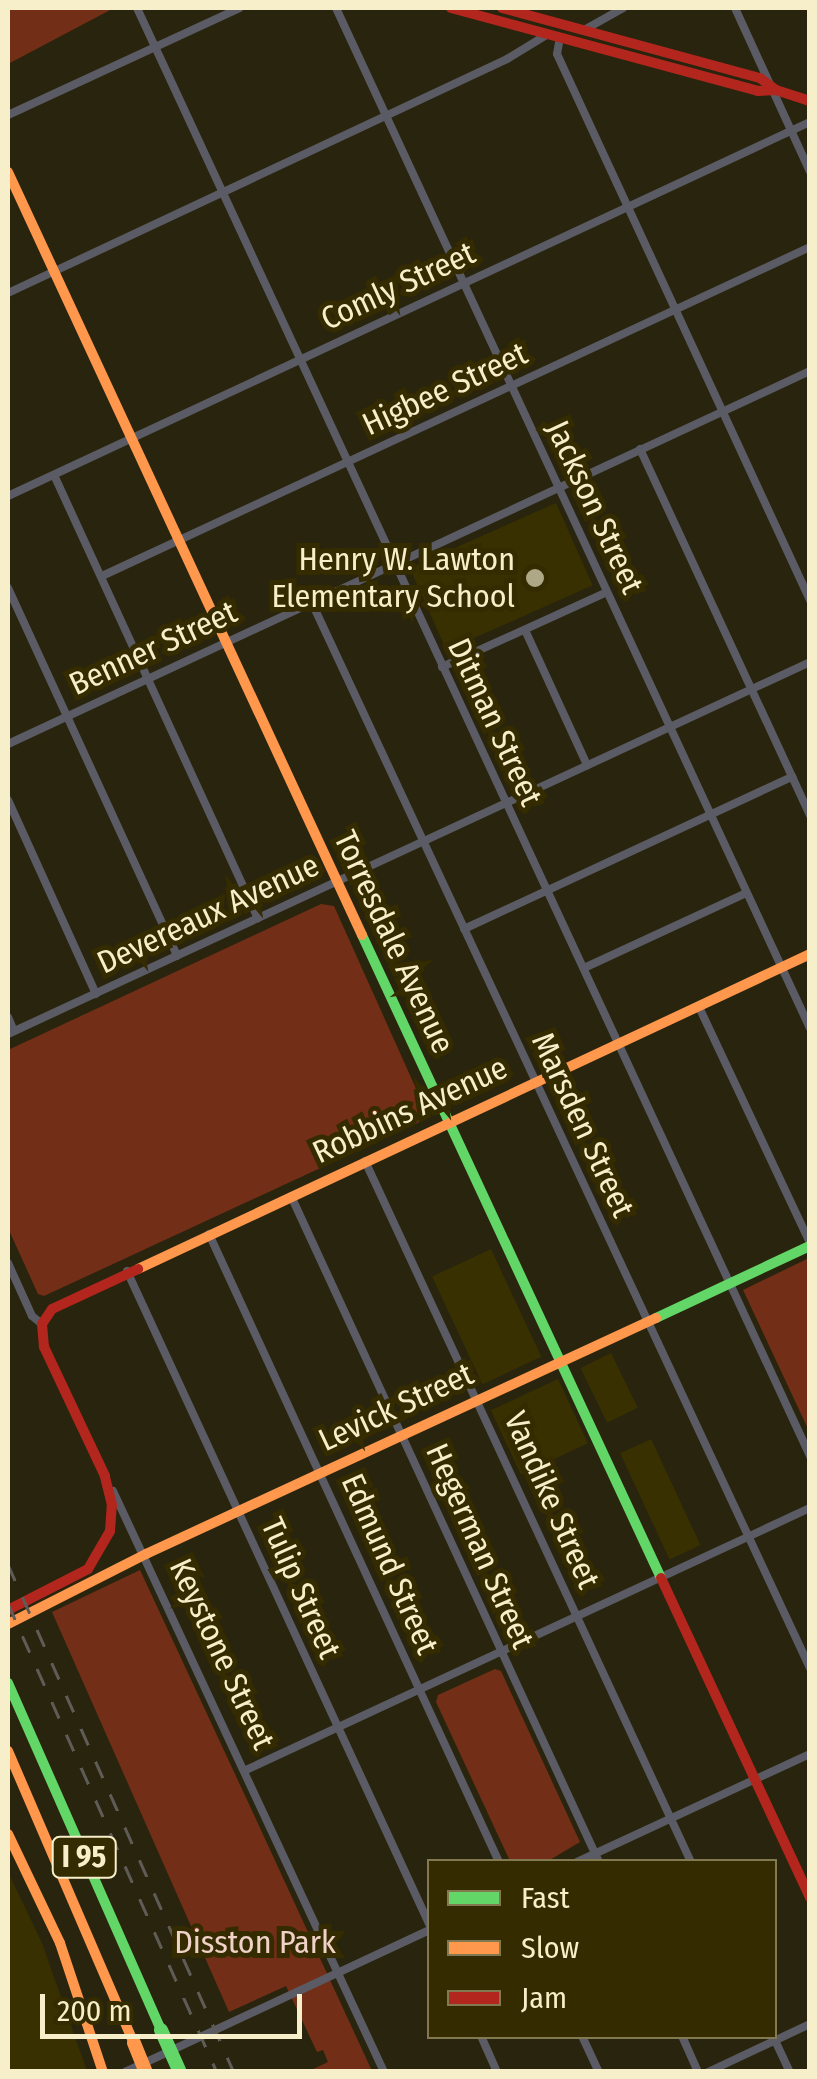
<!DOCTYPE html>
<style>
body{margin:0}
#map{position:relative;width:817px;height:2079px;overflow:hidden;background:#29240d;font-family:"Fira Sans Condensed",sans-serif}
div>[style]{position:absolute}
.built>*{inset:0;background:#393002;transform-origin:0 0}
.green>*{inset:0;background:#732e17}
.street>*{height:8px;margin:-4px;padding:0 4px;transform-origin:4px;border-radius:4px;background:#5a5b64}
.fast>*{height:10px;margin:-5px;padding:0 5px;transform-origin:5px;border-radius:5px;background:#63d668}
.slow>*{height:10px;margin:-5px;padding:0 5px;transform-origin:5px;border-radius:5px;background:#ff974d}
.jam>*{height:10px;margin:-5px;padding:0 5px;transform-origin:5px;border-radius:5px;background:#b3261e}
.rail>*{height:2.5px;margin-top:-1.25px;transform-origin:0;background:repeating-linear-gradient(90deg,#5f5c58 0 18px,transparent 0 36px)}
.fast-bridge>*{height:14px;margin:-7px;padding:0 7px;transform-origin:7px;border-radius:7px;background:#63d668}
.slow-bridge>*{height:14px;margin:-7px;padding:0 7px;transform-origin:7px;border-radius:7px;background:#ff974d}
.dots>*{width:28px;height:28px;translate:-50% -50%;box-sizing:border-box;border:5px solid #352b01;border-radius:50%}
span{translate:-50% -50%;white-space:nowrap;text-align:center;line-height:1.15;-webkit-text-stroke:10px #352b01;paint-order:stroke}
.shield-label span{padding:2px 8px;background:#352b01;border:2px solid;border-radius:8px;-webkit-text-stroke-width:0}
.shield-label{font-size:30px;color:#f7efc9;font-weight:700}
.street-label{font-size:32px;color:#f7efc9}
.poi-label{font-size:32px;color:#f7efc9}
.right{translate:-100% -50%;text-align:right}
.park-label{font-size:32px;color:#f0d2c9}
.frame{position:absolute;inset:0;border:10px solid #f7efc9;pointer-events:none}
.legend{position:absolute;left:427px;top:1859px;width:350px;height:180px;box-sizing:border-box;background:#352b01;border:2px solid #837951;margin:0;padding:12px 18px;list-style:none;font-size:30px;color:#f7efc9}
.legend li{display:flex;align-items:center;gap:20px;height:50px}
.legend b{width:50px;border:2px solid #837951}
.scale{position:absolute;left:40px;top:1994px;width:262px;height:45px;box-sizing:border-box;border:5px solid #f7efc9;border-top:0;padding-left:12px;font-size:30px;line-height:35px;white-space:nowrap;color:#f7efc9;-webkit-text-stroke:8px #352b01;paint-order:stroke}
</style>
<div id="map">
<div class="built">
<i style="left:556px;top:503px;width:90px;height:160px;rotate:66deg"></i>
<i style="left:491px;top:1249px;width:119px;height:65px;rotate:65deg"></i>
<i style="left:611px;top:1353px;width:61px;height:34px;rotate:64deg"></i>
<i style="left:558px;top:1379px;width:71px;height:74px;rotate:65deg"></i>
<i style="left:651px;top:1439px;width:117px;height:34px;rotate:65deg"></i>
<i style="clip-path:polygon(8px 1872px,42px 1943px,87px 2071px,8px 2071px)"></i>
</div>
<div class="green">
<i style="clip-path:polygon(8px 8px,114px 8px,8px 64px)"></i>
<i style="clip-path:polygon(321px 904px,334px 906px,427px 1113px,422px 1121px,44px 1296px,38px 1294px,8px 1228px,8px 1050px)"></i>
<i style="clip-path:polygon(809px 1258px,809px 1431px,743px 1290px)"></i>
<i style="clip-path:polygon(140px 1570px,248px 1802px,372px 2071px,309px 2071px,328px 2062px,323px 2050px,317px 2052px,286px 1986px,229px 2012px,52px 1612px)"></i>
<i style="clip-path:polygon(495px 1669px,501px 1671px,580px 1842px,548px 1861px,510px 1861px,436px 1702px,438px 1695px)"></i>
</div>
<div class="street">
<i style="left:137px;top:8px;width:1597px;rotate:65.07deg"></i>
<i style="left:336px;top:8px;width:1125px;rotate:65.08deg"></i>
<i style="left:735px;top:8px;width:180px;rotate:65.4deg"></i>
<i style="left:584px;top:30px;width:45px;rotate:-29.4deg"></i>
<i style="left:560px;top:37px;width:17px;rotate:100deg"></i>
<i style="left:557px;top:54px;width:602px;rotate:65.14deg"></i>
<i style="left:8px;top:115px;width:255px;rotate:-24.8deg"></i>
<i style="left:8px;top:293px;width:551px;rotate:-25.12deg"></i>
<i style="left:507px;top:59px;width:48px;rotate:-31.4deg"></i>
<i style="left:640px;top:449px;width:404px;rotate:65.1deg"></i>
<i style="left:54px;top:475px;width:488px;rotate:65.3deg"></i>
<i style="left:8px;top:496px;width:885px;rotate:-25deg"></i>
<i style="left:102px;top:576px;width:781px;rotate:-24.92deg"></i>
<i style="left:8px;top:588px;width:405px;rotate:65.3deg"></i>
<i style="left:312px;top:603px;width:1176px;rotate:64.94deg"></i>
<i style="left:525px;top:630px;width:149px;rotate:65.3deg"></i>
<i style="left:442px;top:667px;width:181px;rotate:-24.4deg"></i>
<i style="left:8px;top:744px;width:884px;rotate:-24.94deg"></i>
<i style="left:8px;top:800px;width:213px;rotate:65.6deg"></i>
<i style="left:464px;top:929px;width:362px;rotate:-24.9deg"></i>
<i style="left:584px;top:968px;width:179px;rotate:-24.8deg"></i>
<i style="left:699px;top:1007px;width:261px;rotate:64.8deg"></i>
<i style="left:8px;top:1017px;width:15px;rotate:67deg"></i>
<i style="left:8px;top:1034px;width:884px;rotate:-24.88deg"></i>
<i style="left:365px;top:1161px;width:773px;rotate:65.06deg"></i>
<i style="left:291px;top:1196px;width:734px;rotate:65.18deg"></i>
<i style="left:209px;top:1234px;width:692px;rotate:65.21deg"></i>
<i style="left:8px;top:1263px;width:58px;rotate:65.6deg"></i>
<i style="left:32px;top:1316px;width:13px;rotate:39deg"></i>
<i style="left:127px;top:1271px;width:722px;rotate:65.17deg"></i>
<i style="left:113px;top:1491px;width:641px;rotate:64.99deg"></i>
<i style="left:246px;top:1770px;width:622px;rotate:-24.92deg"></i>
<i style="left:577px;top:1862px;width:257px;rotate:-24.9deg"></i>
<i style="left:481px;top:2036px;width:39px;rotate:66deg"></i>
<i style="left:582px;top:2036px;width:40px;rotate:65deg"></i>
<i style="left:682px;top:2036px;width:39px;rotate:66deg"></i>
<i style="left:773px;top:2036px;width:40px;rotate:65deg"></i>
<i style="left:125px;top:2072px;width:336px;rotate:-25deg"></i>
<i style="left:708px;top:2072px;width:113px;rotate:-25.2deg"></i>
</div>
<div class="fast">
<i style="left:362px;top:935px;width:709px;rotate:65.06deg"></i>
<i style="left:656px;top:1318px;width:170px;rotate:-25.1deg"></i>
<i style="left:8px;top:1683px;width:379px;rotate:66.2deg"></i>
</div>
<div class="slow">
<i style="left:8px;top:172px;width:841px;rotate:65.11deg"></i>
<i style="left:138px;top:1269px;width:742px;rotate:-25.11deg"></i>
<i style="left:8px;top:1624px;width:155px;rotate:-26.9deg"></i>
<i style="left:146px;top:1554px;width:562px;rotate:-24.83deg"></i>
<i style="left:8px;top:1751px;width:318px;rotate:66.7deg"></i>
<i style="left:8px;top:1834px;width:121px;rotate:64.5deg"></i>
<i style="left:60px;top:1943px;width:136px;rotate:71.6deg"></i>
</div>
<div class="jam">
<i style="left:451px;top:8px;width:318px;rotate:15.1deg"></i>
<i style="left:758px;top:91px;width:18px;rotate:-3deg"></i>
<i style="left:502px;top:8px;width:267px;rotate:15.2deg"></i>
<i style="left:760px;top:78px;width:20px;rotate:37deg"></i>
<i style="left:776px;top:90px;width:36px;rotate:18deg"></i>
<i style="left:661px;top:1578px;width:353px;rotate:65deg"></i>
<i style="left:8px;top:1610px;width:90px;rotate:-27.1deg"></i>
<i style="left:88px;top:1569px;width:44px;rotate:-59.9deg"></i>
<i style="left:110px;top:1531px;width:26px;rotate:-86deg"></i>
<i style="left:112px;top:1505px;width:30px;rotate:-104deg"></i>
<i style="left:105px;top:1476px;width:143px;rotate:-115.3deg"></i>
<i style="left:44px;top:1347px;width:23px;rotate:-95deg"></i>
<i style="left:42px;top:1324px;width:18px;rotate:-56deg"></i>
<i style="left:52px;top:1309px;width:95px;rotate:-24.9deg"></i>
</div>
<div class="rail">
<i style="left:8px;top:1564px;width:556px;rotate:66.02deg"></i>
<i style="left:8px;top:1603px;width:513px;rotate:65.98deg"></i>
</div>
<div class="fast-bridge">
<i style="left:161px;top:2030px;width:44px;rotate:65.8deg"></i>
</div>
<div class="slow-bridge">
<i style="left:134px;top:2043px;width:31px;rotate:68deg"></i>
</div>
<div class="dots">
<i style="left:535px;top:578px;background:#afa887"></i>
</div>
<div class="shield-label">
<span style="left:84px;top:1857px">I 95</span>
</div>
<div class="street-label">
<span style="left:398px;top:286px;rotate:-25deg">Comly Street</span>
<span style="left:445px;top:389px;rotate:-25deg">Higbee Street</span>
<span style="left:595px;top:507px;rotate:65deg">Jackson Street</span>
<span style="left:153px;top:648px;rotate:-25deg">Benner Street</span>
<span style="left:495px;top:722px;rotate:65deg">Ditman Street</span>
<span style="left:208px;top:914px;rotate:-25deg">Devereaux Avenue</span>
<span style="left:394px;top:942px;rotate:65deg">Torresdale Avenue</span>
<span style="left:410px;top:1110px;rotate:-25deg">Robbins Avenue</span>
<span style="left:583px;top:1125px;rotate:65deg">Marsden Street</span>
<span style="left:396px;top:1407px;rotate:-25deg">Levick Street</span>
<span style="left:552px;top:1500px;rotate:66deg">Vandike Street</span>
<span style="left:480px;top:1546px;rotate:66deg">Hegerman Street</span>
<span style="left:390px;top:1564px;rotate:66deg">Edmund Street</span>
<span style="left:301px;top:1588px;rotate:66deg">Tulip Street</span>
<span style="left:222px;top:1654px;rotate:65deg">Keystone Street</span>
</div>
<div class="poi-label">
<span class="right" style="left:515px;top:578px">Henry W. Lawton<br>Elementary School</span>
</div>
<div class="park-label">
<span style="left:255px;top:1942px">Disston Park</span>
</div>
<div class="frame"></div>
<ul class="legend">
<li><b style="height:12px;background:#63d668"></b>Fast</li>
<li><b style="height:12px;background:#ff974d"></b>Slow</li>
<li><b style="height:12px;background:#b3261e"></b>Jam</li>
</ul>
<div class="scale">200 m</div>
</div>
